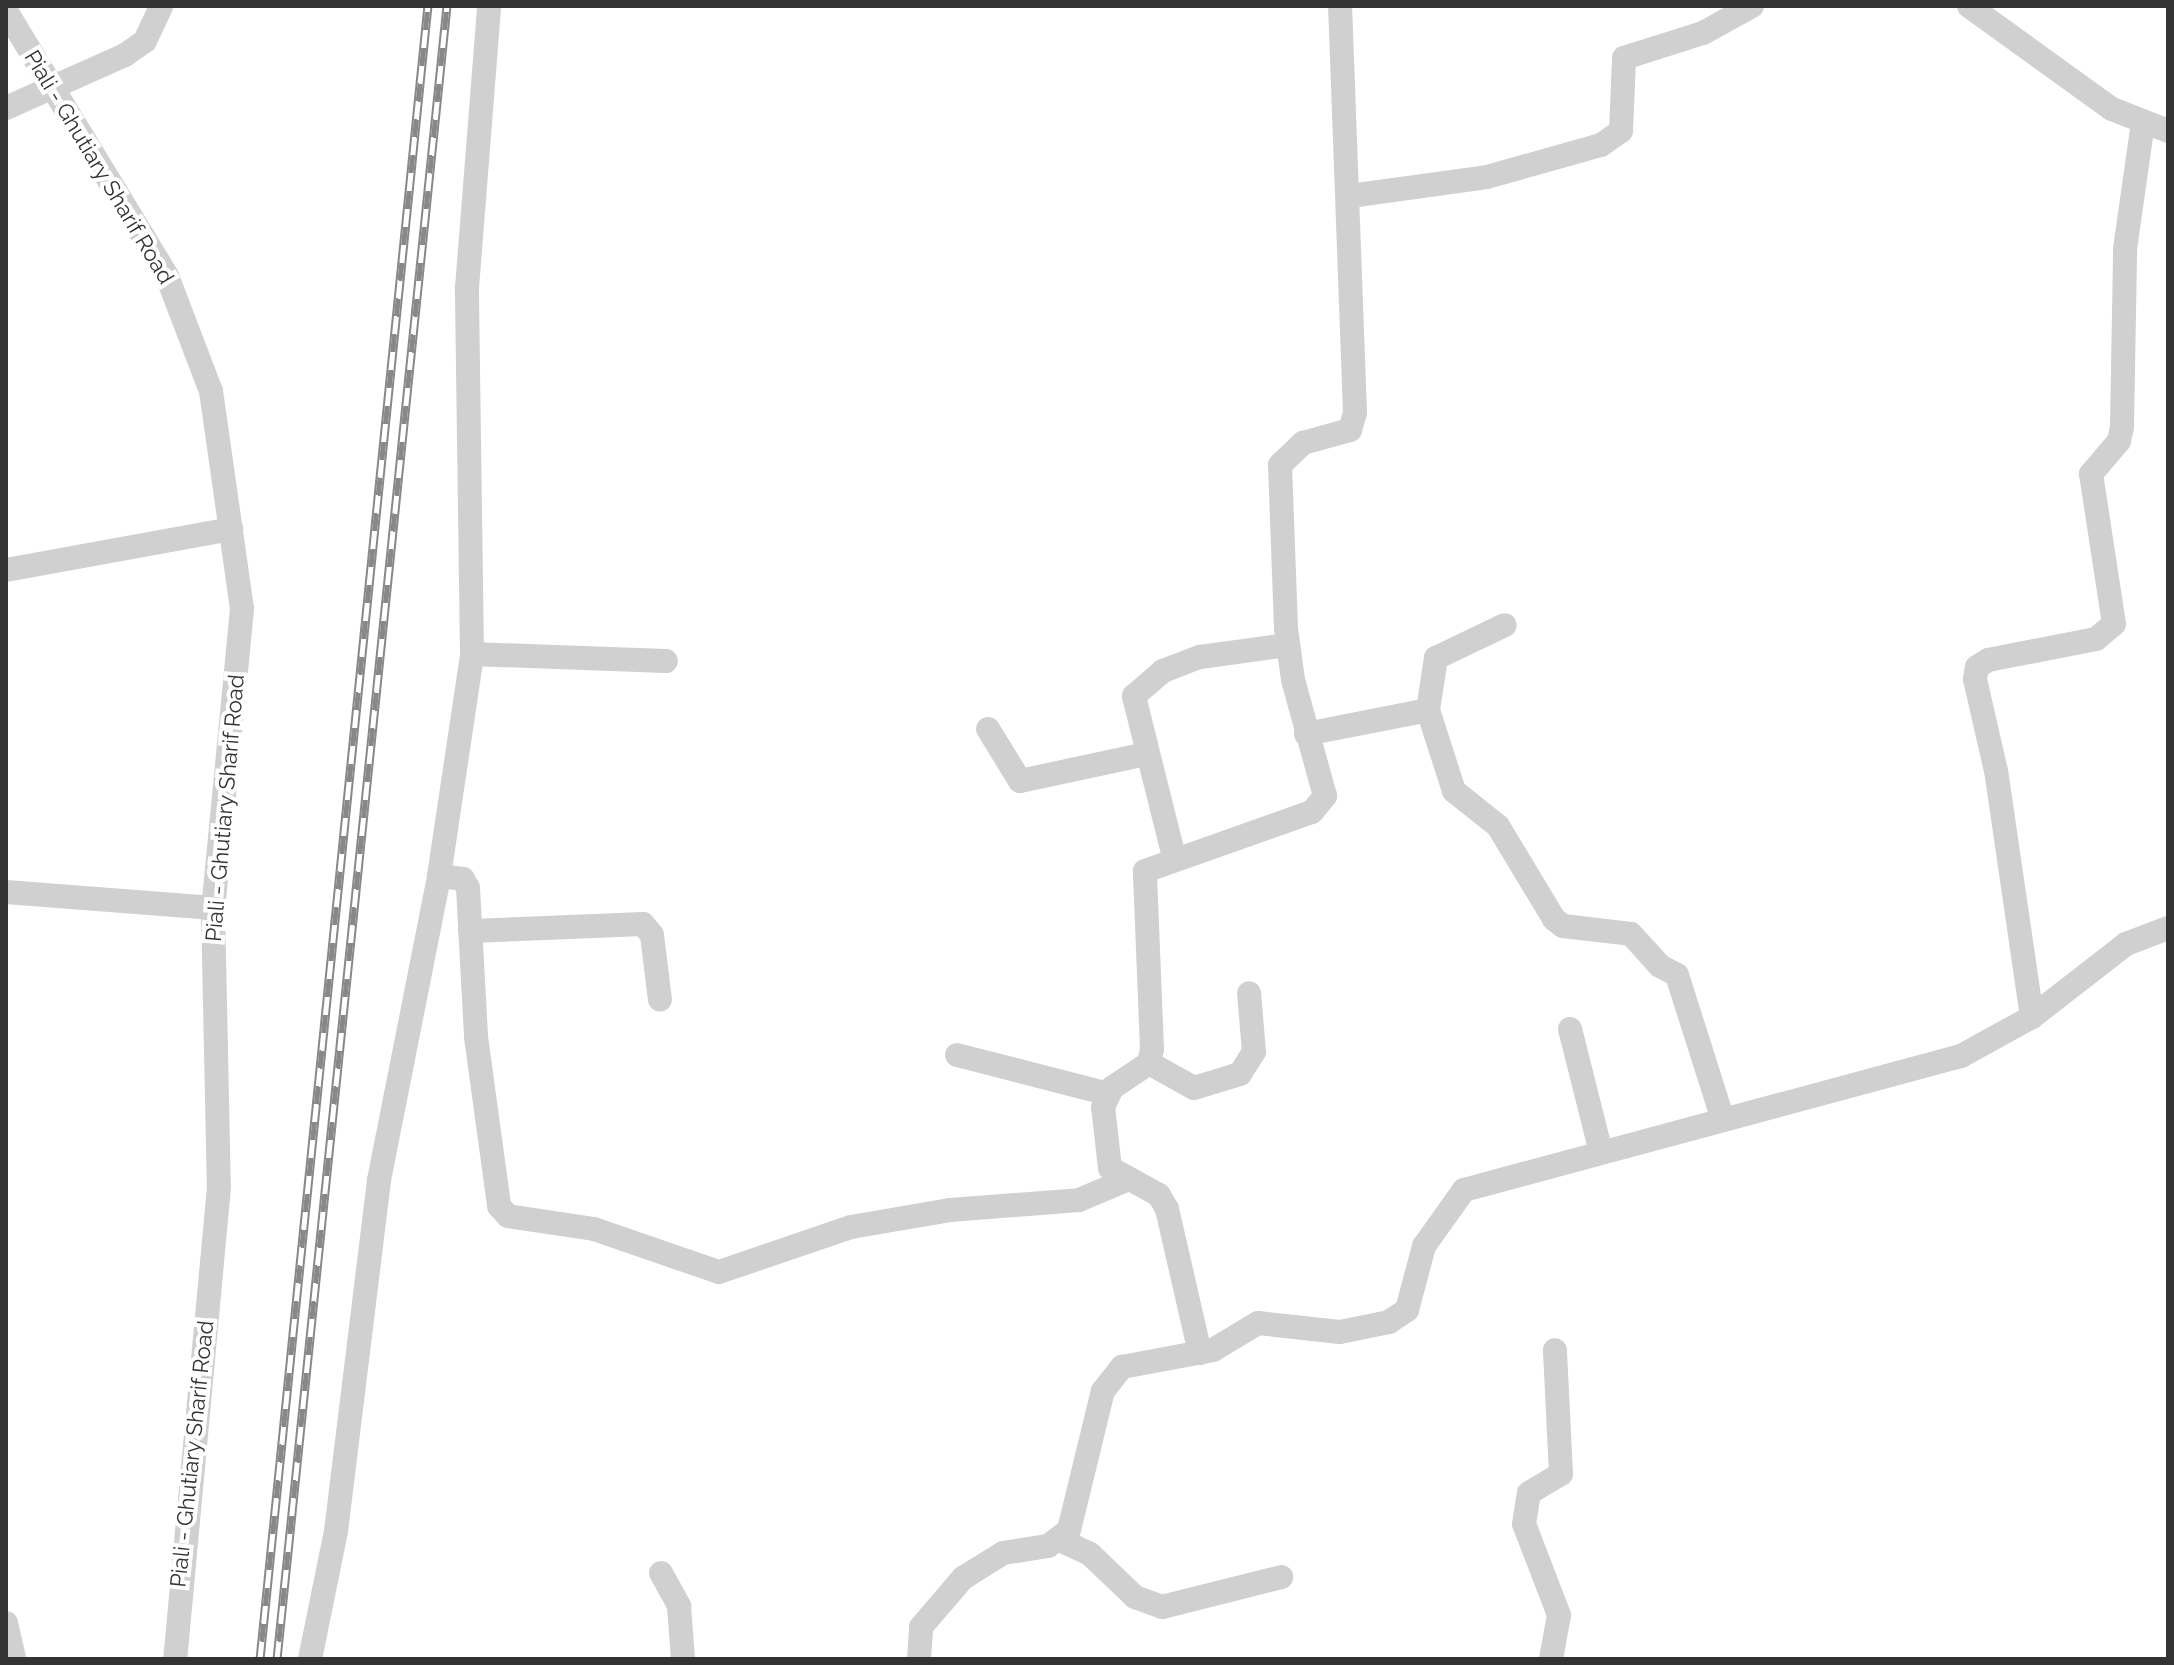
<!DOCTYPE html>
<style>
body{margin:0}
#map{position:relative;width:2174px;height:1665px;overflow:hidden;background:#fff;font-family:Raleway,sans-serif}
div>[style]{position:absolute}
.minor>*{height:24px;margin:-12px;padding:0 12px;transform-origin:12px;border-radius:12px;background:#d0d0d0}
.rail>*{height:9px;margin-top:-4.5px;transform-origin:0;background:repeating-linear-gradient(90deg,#fff 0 18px,#888 0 36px);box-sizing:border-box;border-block:2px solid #888}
span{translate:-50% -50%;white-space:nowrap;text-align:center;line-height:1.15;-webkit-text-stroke:8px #fff;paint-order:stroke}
.street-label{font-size:22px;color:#333}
.frame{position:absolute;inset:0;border:8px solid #333;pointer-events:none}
</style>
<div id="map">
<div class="minor">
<i style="left:1969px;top:6px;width:176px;rotate:35.8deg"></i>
<i style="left:2112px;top:109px;width:60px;rotate:21.4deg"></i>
<i style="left:6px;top:11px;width:310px;rotate:58.7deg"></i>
<i style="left:167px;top:276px;width:123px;rotate:69.1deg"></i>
<i style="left:211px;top:391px;width:220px;rotate:81.9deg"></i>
<i style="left:242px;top:609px;width:300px;rotate:95.5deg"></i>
<i style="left:213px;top:908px;width:279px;rotate:88.8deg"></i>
<i style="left:219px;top:1187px;width:474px;rotate:95.3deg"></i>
<i style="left:6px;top:108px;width:130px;rotate:-24deg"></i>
<i style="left:125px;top:55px;width:24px;rotate:-35deg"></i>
<i style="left:145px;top:41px;width:38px;rotate:-65deg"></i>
<i style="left:1350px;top:196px;width:138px;rotate:-7.9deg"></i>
<i style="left:1487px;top:177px;width:118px;rotate:-15.7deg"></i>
<i style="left:1601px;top:145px;width:24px;rotate:-35deg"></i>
<i style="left:1621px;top:131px;width:73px;rotate:-87.6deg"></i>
<i style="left:1624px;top:58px;width:83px;rotate:-17.6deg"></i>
<i style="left:1703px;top:33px;width:56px;rotate:-28.9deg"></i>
<i style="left:6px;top:570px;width:229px;rotate:-10.3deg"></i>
<i style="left:472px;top:654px;width:194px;rotate:2.1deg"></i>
<i style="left:1428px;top:710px;width:53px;rotate:-81.3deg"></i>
<i style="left:1436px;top:658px;width:76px;rotate:-25.6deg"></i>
<i style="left:988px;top:729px;width:61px;rotate:58.4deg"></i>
<i style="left:1020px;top:781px;width:129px;rotate:-12.1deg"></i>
<i style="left:1306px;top:734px;width:124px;rotate:-11.1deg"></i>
<i style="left:1428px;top:710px;width:85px;rotate:72.2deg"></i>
<i style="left:1454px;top:791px;width:56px;rotate:38.5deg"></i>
<i style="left:1498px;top:826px;width:109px;rotate:58.9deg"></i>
<i style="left:1554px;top:919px;width:11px;rotate:38deg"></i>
<i style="left:1563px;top:926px;width:68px;rotate:6.7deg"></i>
<i style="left:1631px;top:934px;width:43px;rotate:47.8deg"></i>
<i style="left:1660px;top:966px;width:19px;rotate:28deg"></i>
<i style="left:1677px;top:975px;width:152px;rotate:72.4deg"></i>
<i style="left:1174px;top:857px;width:166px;rotate:-104deg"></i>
<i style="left:1134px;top:696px;width:38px;rotate:-41deg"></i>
<i style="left:1163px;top:671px;width:40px;rotate:-21deg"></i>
<i style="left:1200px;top:657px;width:89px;rotate:-7.8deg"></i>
<i style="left:439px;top:876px;width:24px;rotate:7deg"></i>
<i style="left:463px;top:879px;width:10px;rotate:61deg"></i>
<i style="left:468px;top:888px;width:149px;rotate:86.9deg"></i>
<i style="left:476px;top:1037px;width:171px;rotate:82.2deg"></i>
<i style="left:499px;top:1206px;width:13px;rotate:48deg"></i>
<i style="left:508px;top:1216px;width:87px;rotate:8.6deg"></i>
<i style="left:594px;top:1229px;width:132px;rotate:19deg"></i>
<i style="left:719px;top:1272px;width:139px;rotate:-18.8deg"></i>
<i style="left:851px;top:1227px;width:100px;rotate:-9.7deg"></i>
<i style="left:950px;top:1210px;width:129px;rotate:-4.4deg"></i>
<i style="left:1079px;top:1200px;width:49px;rotate:-22.9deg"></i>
<i style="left:6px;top:892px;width:208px;rotate:4.4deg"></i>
<i style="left:470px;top:931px;width:173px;rotate:-2.3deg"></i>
<i style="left:643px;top:924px;width:14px;rotate:51deg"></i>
<i style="left:652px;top:935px;width:65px;rotate:83deg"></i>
<i style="left:2032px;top:1017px;width:249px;rotate:-98.3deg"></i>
<i style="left:1996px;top:771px;width:94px;rotate:-102.9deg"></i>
<i style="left:1975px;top:679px;width:12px;rotate:-81deg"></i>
<i style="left:1977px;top:667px;width:13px;rotate:-32deg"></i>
<i style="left:1988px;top:660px;width:110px;rotate:-11deg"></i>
<i style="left:2096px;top:639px;width:23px;rotate:-40deg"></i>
<i style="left:2114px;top:624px;width:152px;rotate:-98.7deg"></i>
<i style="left:2091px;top:474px;width:43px;rotate:-49.7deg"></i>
<i style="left:2119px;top:441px;width:14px;rotate:-78deg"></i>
<i style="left:2122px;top:427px;width:178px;rotate:-89deg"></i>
<i style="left:2125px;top:249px;width:128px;rotate:-81.9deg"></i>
<i style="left:1570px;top:1029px;width:127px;rotate:75.9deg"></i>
<i style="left:957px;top:1055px;width:157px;rotate:14.4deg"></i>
<i style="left:1149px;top:1063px;width:51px;rotate:29.1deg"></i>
<i style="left:1194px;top:1088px;width:48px;rotate:-16.9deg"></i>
<i style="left:1240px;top:1074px;width:26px;rotate:-58deg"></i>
<i style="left:1254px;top:1052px;width:59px;rotate:-94.8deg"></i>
<i style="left:1200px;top:1353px;width:148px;rotate:-102.9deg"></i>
<i style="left:1167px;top:1209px;width:16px;rotate:-120deg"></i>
<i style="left:1159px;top:1195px;width:56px;rotate:-151.1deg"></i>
<i style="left:1110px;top:1168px;width:61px;rotate:-96.5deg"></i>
<i style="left:1103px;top:1107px;width:21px;rotate:-65deg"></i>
<i style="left:1112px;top:1088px;width:45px;rotate:-34deg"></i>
<i style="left:1149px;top:1063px;width:14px;rotate:-78deg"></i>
<i style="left:1152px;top:1049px;width:178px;rotate:-92.3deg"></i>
<i style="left:1145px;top:871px;width:177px;rotate:-19.5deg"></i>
<i style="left:1312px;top:812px;width:21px;rotate:-51deg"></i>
<i style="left:1325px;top:796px;width:120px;rotate:-105.4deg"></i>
<i style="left:1293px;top:680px;width:52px;rotate:-97.7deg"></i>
<i style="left:1286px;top:628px;width:163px;rotate:-92.1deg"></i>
<i style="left:1280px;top:465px;width:32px;rotate:-44deg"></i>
<i style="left:1303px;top:443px;width:49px;rotate:-15.5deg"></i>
<i style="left:1350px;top:430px;width:18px;rotate:-74deg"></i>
<i style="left:1355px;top:413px;width:407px;rotate:-92.1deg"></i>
<i style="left:1060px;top:1540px;width:33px;rotate:25deg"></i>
<i style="left:1090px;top:1554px;width:62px;rotate:43.7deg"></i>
<i style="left:1135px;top:1597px;width:29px;rotate:20deg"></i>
<i style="left:1162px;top:1607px;width:123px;rotate:-14.1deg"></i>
<i style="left:661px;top:1573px;width:38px;rotate:61deg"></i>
<i style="left:679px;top:1606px;width:53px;rotate:85.7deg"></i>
<i style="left:6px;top:1623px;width:37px;rotate:77deg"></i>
<i style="left:310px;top:1659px;width:131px;rotate:-78.5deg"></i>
<i style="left:336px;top:1531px;width:354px;rotate:-83deg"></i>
<i style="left:379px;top:1180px;width:310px;rotate:-78.8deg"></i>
<i style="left:439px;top:876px;width:224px;rotate:-81.5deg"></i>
<i style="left:472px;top:654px;width:366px;rotate:-90.8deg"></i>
<i style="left:467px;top:288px;width:283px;rotate:-85.5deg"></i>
<i style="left:919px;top:1659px;width:32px;rotate:-86deg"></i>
<i style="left:921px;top:1627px;width:65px;rotate:-49.4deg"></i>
<i style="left:963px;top:1578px;width:47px;rotate:-32deg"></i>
<i style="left:1003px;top:1553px;width:46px;rotate:-8.8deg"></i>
<i style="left:1048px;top:1546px;width:26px;rotate:-37deg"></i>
<i style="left:1069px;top:1530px;width:143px;rotate:-76.3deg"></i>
<i style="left:1103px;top:1391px;width:31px;rotate:-52deg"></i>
<i style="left:1122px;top:1367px;width:93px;rotate:-10.6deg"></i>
<i style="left:1213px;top:1350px;width:52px;rotate:-31deg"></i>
<i style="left:1258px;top:1323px;width:82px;rotate:6.3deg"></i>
<i style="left:1340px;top:1332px;width:50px;rotate:-11.5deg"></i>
<i style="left:1389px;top:1322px;width:22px;rotate:-34deg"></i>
<i style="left:1407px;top:1310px;width:66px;rotate:-75.1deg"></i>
<i style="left:1424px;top:1246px;width:69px;rotate:-54.5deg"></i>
<i style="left:1464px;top:1190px;width:515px;rotate:-15.09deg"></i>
<i style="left:1961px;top:1056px;width:81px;rotate:-28.8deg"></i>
<i style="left:2032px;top:1017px;width:119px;rotate:-37.8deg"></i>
<i style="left:2126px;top:944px;width:45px;rotate:-20.9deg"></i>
<i style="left:1551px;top:1659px;width:45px;rotate:-79.7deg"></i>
<i style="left:1559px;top:1615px;width:97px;rotate:-111deg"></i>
<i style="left:1524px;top:1524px;width:31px;rotate:-81deg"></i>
<i style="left:1529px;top:1493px;width:37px;rotate:-31deg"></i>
<i style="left:1561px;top:1474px;width:124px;rotate:-92.8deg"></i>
</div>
<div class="rail">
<i style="left:260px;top:1659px;width:1662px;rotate:-84.2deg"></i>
<i style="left:277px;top:1659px;width:1662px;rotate:-84.13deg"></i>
</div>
<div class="street-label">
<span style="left:99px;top:167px;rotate:59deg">Piali - Ghutiary Sharif Road</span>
<span style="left:225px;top:808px;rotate:-85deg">Piali - Ghutiary Sharif Road</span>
<span style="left:192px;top:1454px;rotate:-84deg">Piali - Ghutiary Sharif Road</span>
</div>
<div class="frame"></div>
</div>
